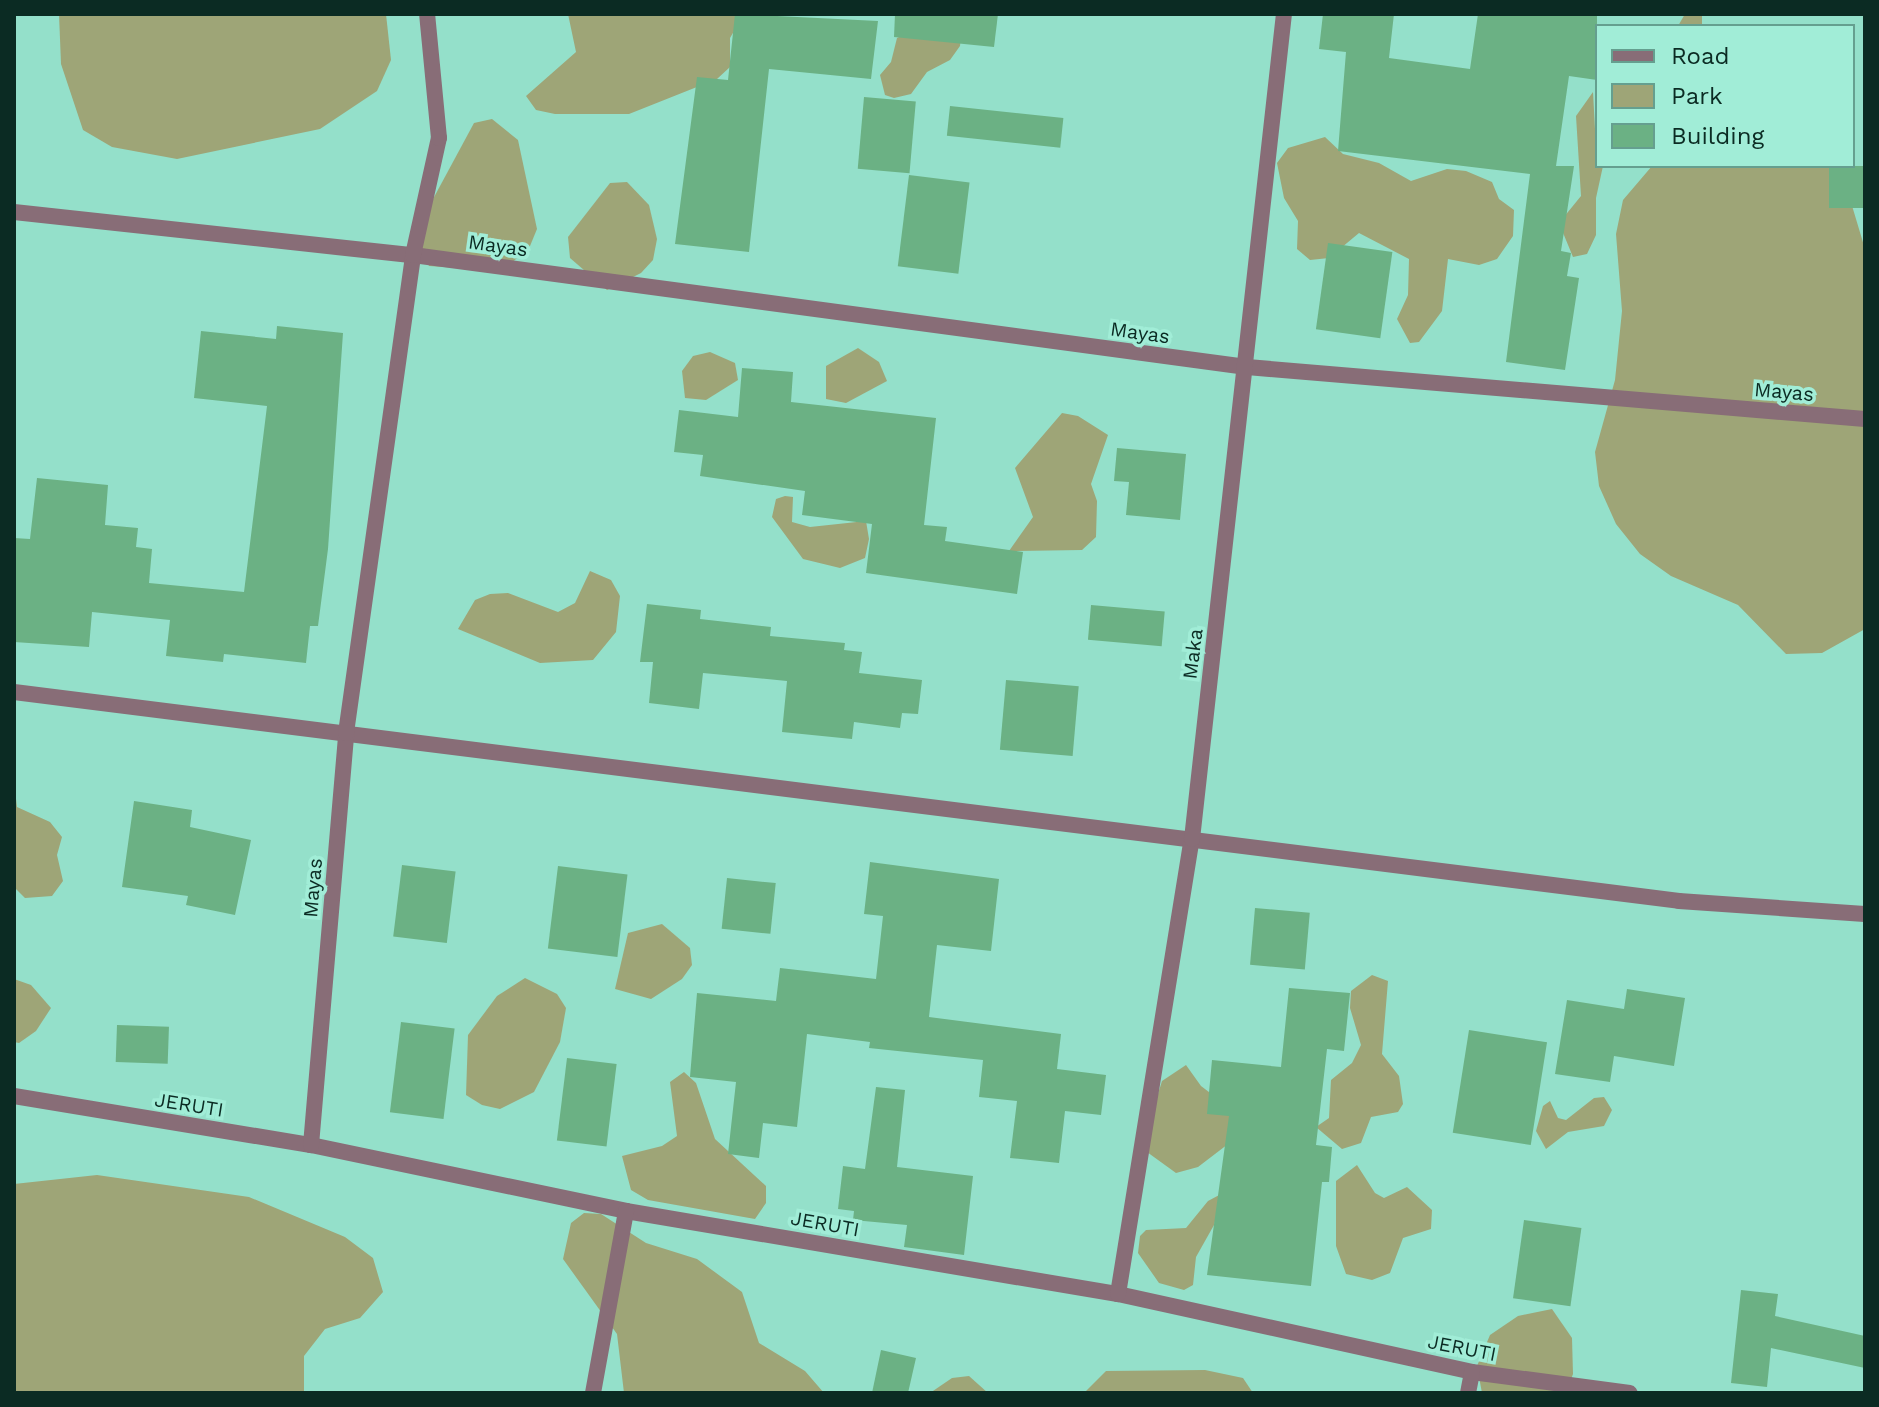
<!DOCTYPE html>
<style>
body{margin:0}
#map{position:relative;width:1879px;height:1407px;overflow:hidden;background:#94e0ca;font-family:"Work Sans",sans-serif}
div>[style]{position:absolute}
.green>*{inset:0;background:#9ea577}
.building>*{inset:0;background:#6bb184;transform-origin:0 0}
.street>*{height:16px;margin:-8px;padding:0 8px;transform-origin:8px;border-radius:8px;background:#886d77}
span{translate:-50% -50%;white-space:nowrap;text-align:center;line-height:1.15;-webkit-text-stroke:7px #a1edd7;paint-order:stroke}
.street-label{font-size:20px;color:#0b2b23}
.frame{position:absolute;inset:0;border:16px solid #0b2b23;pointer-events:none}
.legend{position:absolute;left:1595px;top:24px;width:260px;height:144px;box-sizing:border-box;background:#a1edd7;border:2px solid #659f8f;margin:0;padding:10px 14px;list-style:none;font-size:24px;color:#0b2b23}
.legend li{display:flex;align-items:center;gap:16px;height:40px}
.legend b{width:40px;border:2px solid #659f8f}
</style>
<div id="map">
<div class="green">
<i style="clip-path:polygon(59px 14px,386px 14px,391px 60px,377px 91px,320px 129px,177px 159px,112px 147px,83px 130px,61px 64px)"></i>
<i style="clip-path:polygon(568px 14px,744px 14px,730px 38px,730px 67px,717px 79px,629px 114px,555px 114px,536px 110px,526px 96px,576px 52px)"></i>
<i style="clip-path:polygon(1685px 14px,1702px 14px,1702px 26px,1678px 26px)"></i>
<i style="clip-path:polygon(905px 34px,961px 37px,960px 46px,950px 60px,927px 72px,911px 94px,894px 98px,885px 95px,880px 75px,891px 62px,897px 38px)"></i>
<i style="clip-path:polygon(1593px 92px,1597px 166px,1603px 166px,1596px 198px,1596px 235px,1587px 254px,1573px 257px,1559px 223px,1581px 196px,1576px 116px)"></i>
<i style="clip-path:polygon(492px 119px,518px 140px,537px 229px,530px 246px,503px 271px,429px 266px,419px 242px,426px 212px,474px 123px)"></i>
<i style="clip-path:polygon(1325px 137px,1343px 154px,1379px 163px,1411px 181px,1447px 169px,1466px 171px,1492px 182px,1499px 199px,1514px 210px,1513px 236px,1497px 259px,1479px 265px,1448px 259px,1442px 311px,1419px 342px,1410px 343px,1397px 319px,1408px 295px,1409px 259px,1359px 233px,1329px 258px,1310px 260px,1297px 249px,1298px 221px,1284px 198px,1277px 163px,1288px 148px)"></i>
<i style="clip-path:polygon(1652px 166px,1831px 166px,1847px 189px,1865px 249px,1865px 629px,1822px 653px,1786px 654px,1738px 605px,1671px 576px,1640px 554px,1616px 524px,1599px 486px,1595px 452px,1615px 380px,1622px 311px,1616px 234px,1623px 200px)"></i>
<i style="clip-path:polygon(627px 182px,649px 205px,657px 239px,653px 260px,641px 273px,607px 290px,570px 258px,568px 237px,610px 183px)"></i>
<i style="clip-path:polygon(858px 348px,879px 362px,887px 381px,846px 403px,826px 399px,826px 366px)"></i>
<i style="clip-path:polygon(710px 352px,735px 363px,738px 380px,706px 400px,685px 398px,682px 371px,693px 356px)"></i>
<i style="clip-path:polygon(1062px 413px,1078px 416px,1108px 435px,1091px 484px,1097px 501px,1096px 537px,1082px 550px,1009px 551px,1033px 517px,1015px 468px)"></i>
<i style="clip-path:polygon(785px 496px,793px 497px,792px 522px,810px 527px,866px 521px,869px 539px,865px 558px,840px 568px,803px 559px,772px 517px,776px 499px)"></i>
<i style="clip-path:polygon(590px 571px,611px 580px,620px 596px,616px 632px,593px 660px,540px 663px,458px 629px,475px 600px,490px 594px,508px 593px,558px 612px,575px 603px)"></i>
<i style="clip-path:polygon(14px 782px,17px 807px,50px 822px,62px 837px,57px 855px,63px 881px,52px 896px,25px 898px,14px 887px)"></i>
<i style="clip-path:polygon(662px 924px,690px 948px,692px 965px,682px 979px,651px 999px,615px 989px,628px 933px)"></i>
<i style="clip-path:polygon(1372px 975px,1388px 981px,1382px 1054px,1399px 1076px,1403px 1104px,1398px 1112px,1371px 1117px,1361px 1143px,1342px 1149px,1316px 1127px,1329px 1118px,1331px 1080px,1352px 1063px,1361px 1045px,1350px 1008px,1351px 991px)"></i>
<i style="clip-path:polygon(525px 978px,557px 994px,566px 1008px,560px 1042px,534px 1092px,500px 1109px,482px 1105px,466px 1095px,468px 1035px,497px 996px)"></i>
<i style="clip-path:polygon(14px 979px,31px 985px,51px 1008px,36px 1031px,19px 1043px,14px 1042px)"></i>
<i style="clip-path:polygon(1186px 1065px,1201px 1086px,1230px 1108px,1232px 1141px,1198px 1167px,1176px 1173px,1147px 1152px,1149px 1123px,1162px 1081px)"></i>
<i style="clip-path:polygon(684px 1072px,696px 1083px,715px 1139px,766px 1186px,766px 1203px,755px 1219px,648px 1200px,631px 1190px,622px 1156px,662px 1146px,677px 1136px,670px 1082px)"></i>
<i style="clip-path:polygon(1604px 1097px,1612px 1110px,1604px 1126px,1568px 1132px,1546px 1149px,1536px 1131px,1543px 1106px,1550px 1101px,1558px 1118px,1566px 1120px,1594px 1098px)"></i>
<i style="clip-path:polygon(1357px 1165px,1375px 1193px,1384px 1198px,1407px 1187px,1432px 1210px,1431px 1229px,1403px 1238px,1390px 1273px,1372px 1280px,1346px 1274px,1336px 1246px,1336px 1181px)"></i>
<i style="clip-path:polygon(97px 1175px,249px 1197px,345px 1237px,373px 1258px,383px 1292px,360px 1318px,325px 1329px,304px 1356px,304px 1393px,14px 1393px,14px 1184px)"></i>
<i style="clip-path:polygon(1223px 1193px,1214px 1225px,1196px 1257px,1193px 1285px,1184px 1290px,1159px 1283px,1138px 1253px,1140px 1236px,1146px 1230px,1186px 1228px,1208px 1201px)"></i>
<i style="clip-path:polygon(584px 1213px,601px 1214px,646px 1243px,697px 1259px,742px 1292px,759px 1343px,805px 1371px,824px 1393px,624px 1393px,617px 1334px,563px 1259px,571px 1223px)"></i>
<i style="clip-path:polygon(1552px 1309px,1572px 1338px,1573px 1374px,1566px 1393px,1482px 1393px,1477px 1366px,1490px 1335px,1518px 1316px)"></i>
<i style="clip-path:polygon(1205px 1370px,1243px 1378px,1253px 1393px,1084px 1393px,1106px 1371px)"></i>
<i style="clip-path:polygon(969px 1376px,988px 1393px,930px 1393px,952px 1378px)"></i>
</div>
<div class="building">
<i style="clip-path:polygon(735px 14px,878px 21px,871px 79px,769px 69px,749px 252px,675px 244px,697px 77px,728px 80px)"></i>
<i style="clip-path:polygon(895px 14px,998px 14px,994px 47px,894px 37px)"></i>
<i style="clip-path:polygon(1323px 14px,1394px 14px,1389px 58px,1470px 69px,1478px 14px,1597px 14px,1597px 80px,1569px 76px,1556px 166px,1574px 166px,1561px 251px,1571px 253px,1567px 276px,1579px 278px,1565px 370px,1506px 362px,1530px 174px,1338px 151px,1346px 52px,1319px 49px)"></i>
<i style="left:864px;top:97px;width:52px;height:72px;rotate:5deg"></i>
<i style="left:950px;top:106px;width:114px;height:30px;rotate:6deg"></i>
<i style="left:1829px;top:166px;width:35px;height:42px"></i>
<i style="left:909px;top:175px;width:61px;height:92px;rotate:7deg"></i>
<i style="left:1328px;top:243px;width:65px;height:87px;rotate:8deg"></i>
<i style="clip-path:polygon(277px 326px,343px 333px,328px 549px,318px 626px,310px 626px,306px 663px,224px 654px,223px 662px,166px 656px,170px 620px,92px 612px,89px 647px,14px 642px,14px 538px,30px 539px,37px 478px,108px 485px,105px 525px,138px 528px,136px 547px,152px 549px,149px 583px,244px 592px,267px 406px,194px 398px,201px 331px,276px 339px)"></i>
<i style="clip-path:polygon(742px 368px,793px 372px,791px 402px,936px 418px,924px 525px,947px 527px,945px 541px,1023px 552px,1017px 594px,866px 573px,872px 524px,802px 515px,805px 491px,700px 476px,703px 455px,674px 452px,679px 410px,738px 417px)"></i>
<i style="clip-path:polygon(1117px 448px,1186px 454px,1180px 520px,1126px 515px,1129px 482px,1114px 481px)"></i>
<i style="clip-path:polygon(647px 604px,701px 610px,700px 619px,771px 627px,770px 636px,845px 643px,844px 650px,862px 652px,859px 673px,922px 680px,918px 714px,902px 713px,900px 728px,854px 722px,852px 739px,782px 732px,787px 681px,703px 673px,699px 709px,649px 703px,653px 662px,640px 662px)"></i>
<i style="left:1091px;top:605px;width:74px;height:35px;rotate:5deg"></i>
<i style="left:1006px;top:680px;width:73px;height:70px;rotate:5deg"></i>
<i style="clip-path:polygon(134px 801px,192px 810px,190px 827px,251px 840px,235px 915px,186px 905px,188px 896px,122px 887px)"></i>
<i style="clip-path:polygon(870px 862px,999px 879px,991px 951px,937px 945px,929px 1017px,1061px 1034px,1057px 1069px,1106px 1075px,1101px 1115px,1065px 1111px,1059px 1163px,1010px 1158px,1017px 1101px,979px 1097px,983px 1060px,869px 1048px,870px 1042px,807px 1034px,797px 1127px,763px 1123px,759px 1158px,728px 1154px,736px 1082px,690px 1077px,697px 993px,776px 1001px,780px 968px,876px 979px,883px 916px,864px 914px)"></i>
<i style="left:402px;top:865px;width:54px;height:72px;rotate:7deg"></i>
<i style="left:558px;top:866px;width:70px;height:83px;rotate:7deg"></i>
<i style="left:727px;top:878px;width:49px;height:51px;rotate:6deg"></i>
<i style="left:1255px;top:908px;width:55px;height:57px;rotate:5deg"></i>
<i style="clip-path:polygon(1289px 988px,1350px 993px,1344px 1051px,1327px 1049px,1316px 1145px,1332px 1147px,1329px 1182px,1322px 1182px,1311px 1286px,1207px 1275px,1229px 1116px,1207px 1114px,1212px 1060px,1281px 1067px)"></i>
<i style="clip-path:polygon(1627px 989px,1685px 998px,1674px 1066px,1614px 1056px,1610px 1082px,1555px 1074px,1567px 1000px,1624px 1009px)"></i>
<i style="left:401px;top:1022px;width:54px;height:91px;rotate:7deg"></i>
<i style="left:117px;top:1025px;width:52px;height:37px;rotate:2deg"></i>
<i style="left:1469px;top:1030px;width:79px;height:104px;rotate:9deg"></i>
<i style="left:567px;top:1058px;width:50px;height:83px;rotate:7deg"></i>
<i style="clip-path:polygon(876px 1087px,905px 1090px,897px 1167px,973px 1176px,964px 1255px,904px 1247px,907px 1225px,853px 1220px,854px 1211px,838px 1209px,843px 1166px,865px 1169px)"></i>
<i style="left:1524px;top:1220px;width:58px;height:79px;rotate:8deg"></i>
<i style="clip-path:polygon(1741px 1290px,1778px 1294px,1775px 1316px,1865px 1336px,1865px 1368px,1771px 1348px,1767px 1387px,1731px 1383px)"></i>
<i style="clip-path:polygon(881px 1350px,916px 1358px,908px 1393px,872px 1393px)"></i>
</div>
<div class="street">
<i style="left:14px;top:212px;width:401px;rotate:6.2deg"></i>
<i style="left:413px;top:255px;width:841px;rotate:7.65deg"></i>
<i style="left:1247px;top:367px;width:620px;rotate:4.81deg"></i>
<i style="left:14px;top:692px;width:1678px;rotate:7.15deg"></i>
<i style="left:1679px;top:901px;width:186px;rotate:4deg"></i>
<i style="left:14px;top:1096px;width:301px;rotate:9.4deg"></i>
<i style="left:311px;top:1145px;width:322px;rotate:11.8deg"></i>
<i style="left:626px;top:1211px;width:499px;rotate:9.6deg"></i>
<i style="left:1118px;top:1294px;width:362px;rotate:12.4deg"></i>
<i style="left:1472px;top:1372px;width:159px;rotate:7.6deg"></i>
<i style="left:311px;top:1145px;width:413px;rotate:-85.1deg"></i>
<i style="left:346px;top:733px;width:483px;rotate:-82deg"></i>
<i style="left:413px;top:255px;width:120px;rotate:-77.5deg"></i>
<i style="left:439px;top:138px;width:125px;rotate:-95.5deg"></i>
<i style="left:1118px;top:1294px;width:461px;rotate:-80.8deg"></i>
<i style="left:1192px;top:839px;width:830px;rotate:-83.64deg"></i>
<i style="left:593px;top:1393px;width:185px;rotate:-79.7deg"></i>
<i style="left:1468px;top:1393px;width:21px;rotate:-79deg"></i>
</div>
<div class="street-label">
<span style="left:498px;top:246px;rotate:8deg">Mayas</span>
<span style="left:1140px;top:333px;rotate:8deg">Mayas</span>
<span style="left:1784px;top:392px;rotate:5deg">Mayas</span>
<span style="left:1193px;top:654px;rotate:-83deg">Maka</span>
<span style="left:313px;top:888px;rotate:-85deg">Mayas</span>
<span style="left:189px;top:1105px;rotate:9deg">JERUTI</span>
<span style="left:825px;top:1224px;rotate:10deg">JERUTI</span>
<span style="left:1462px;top:1348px;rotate:11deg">JERUTI</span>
</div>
<div class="frame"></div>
<ul class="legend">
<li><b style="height:10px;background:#886d77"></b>Road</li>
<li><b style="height:22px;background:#9ea577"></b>Park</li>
<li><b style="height:22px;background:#6bb184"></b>Building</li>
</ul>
</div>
